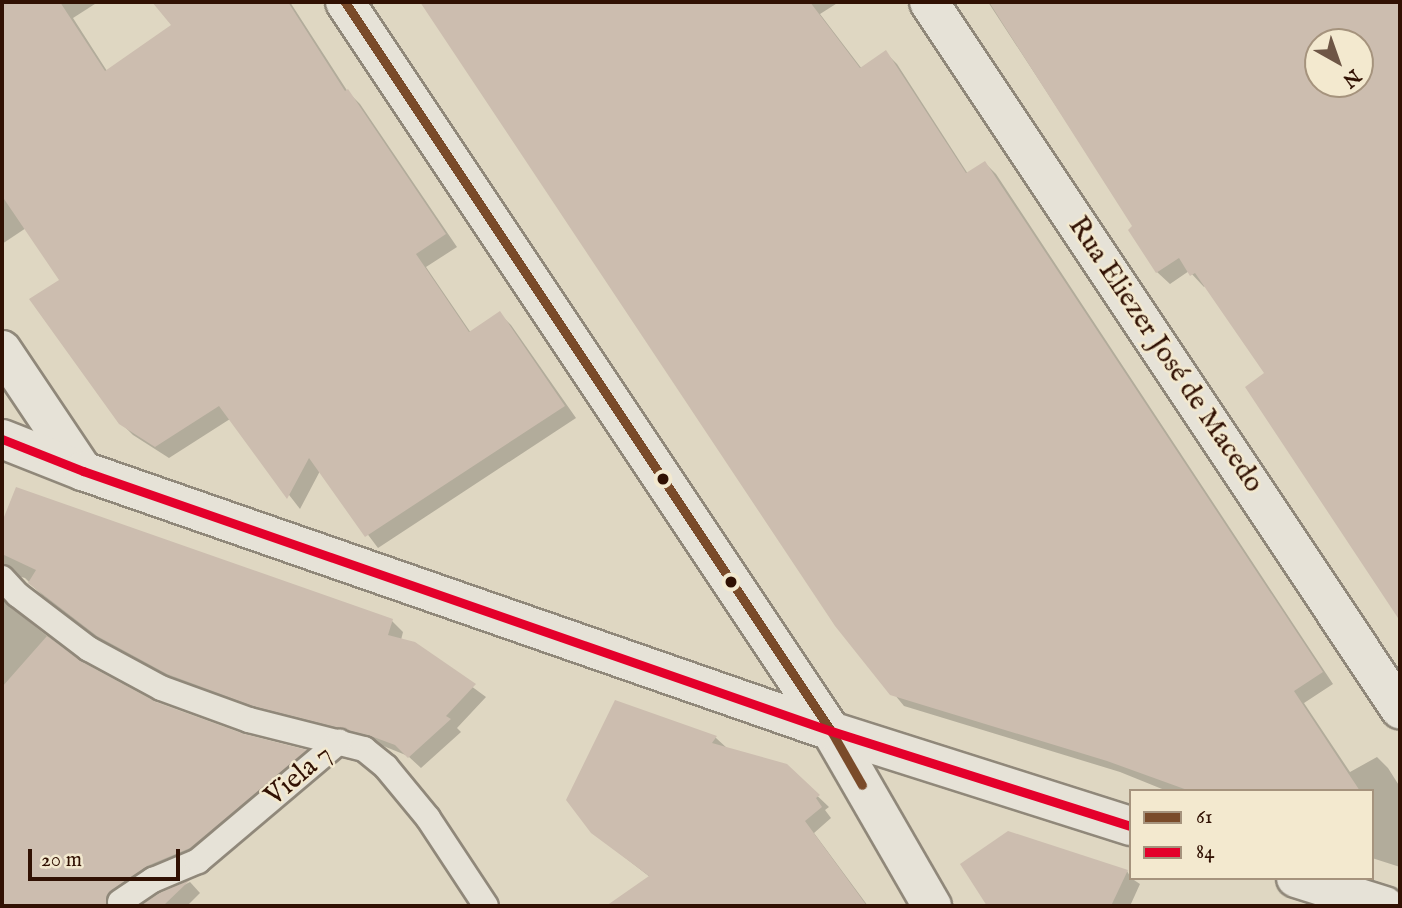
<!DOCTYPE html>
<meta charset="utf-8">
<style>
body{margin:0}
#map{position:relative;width:1402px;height:908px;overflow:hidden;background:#dfd7c2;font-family:"IM FELL English",serif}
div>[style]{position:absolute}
.shadow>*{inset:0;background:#0003}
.building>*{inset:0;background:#ccbdaf}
.roads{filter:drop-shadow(2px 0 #90887a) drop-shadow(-2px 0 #90887a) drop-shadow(0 2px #90887a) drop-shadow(0 -2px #90887a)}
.lane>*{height:24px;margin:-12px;padding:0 12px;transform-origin:12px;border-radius:12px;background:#e6e2d7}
.street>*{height:38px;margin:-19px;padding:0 19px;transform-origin:19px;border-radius:19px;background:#e6e2d7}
.bus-1>*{height:9px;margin:-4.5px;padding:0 4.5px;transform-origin:4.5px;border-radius:4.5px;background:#7a4b2a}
.bus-2>*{height:9px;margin:-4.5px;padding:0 4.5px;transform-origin:4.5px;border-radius:4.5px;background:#e4002b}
.dots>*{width:19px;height:19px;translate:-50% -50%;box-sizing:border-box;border:4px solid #f3e9cf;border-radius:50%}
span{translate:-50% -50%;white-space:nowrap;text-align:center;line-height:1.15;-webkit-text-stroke:5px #f3e9cf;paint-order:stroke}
.street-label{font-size:28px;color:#311103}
.frame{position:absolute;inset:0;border:4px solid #311103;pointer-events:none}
.legend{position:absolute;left:1129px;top:789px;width:245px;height:91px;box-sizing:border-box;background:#f3e9cf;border:2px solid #a5937d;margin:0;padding:9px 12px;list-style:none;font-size:21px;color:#311103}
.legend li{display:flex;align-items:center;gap:14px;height:35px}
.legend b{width:35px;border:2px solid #a5937d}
.north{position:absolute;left:1304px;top:28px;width:70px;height:70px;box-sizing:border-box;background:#f3e9cf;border:2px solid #a5937d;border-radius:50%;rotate:140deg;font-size:19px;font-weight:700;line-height:28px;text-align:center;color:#311103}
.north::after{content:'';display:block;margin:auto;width:24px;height:32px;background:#6e5646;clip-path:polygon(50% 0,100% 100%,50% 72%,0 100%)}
.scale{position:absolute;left:28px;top:849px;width:152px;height:32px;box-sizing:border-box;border:4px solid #311103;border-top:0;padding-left:9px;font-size:21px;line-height:24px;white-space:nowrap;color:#311103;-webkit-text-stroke:5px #f3e9cf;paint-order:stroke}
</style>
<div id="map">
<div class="shadow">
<i style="clip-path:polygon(2px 2px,98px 2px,73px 18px,107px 71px,173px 25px,154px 2px,290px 2px,348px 92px,360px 104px,457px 247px,426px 267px,471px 333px,499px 313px,511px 325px,576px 418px,378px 548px,320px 471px,300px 509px,230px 419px,169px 458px,133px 435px,121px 423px,61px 280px,26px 228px,2px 244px)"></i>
<i style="clip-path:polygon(422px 2px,839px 2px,820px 14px,862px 69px,886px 53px,897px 64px,968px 174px,985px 163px,996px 174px,1333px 684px,1304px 703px,1350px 772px,1377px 757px,1388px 768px,1400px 787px,1400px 867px,1372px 858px,1372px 791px,1167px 791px,1120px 772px,904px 706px,837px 625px)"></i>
<i style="clip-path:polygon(evenodd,988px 2px,1400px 2px,1400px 619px,1247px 387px,1267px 374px,1206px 285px,1204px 287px,1189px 271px,1170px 284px,1157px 272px,1135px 227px,988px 2px,1318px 42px,1360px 42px,1360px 84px,1318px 84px,1318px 42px)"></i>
<i style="clip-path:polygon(17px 489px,392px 621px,403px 632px,401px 640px,414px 644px,486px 697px,457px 728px,461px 732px,421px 768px,408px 756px,381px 745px,266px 717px,180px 685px,111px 648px,42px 595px,25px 578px,10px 574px,2px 583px,2px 527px)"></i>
<i style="clip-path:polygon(2px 600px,81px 663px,155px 704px,243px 736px,306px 751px,317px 762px,119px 906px,2px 906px)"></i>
<i style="clip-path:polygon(616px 703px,716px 738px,728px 749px,786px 766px,829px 807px,825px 810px,831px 818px,814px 833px,868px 906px,633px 906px,625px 895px,650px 877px,592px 832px)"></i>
<i style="clip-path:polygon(963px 864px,1127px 871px,1131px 878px,1140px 884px,1130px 906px,989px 906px)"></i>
<i style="clip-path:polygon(190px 882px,200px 893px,187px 906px,142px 906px)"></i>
</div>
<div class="building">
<i style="clip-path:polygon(2px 2px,60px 2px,105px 71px,171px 25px,152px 2px,288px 2px,345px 91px,348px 89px,446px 234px,416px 254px,469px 332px,500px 311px,565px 406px,365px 537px,309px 458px,287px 499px,219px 406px,155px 447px,119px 424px,29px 299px,59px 280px,2px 196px)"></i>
<i style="clip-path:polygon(420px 2px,810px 2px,860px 68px,886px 50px,966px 173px,985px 161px,1323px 672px,1294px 691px,1360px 791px,1190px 791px,1107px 761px,890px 695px,835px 626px)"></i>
<i style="clip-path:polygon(evenodd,989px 2px,1400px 2px,1400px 621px,1245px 387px,1264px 373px,1195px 273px,1190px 276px,1179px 258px,1156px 273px,1128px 230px,1132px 226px,989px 2px,1318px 42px,1360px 42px,1360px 84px,1318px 84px,1318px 42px)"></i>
<i style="clip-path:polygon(16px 487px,393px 619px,388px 635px,415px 642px,476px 684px,446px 716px,451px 719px,408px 758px,395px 745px,368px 735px,253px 706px,167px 674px,97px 636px,28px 583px,36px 570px,2px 554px,2px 522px)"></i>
<i style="clip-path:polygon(47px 636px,82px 662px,156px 702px,244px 734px,307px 750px,190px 848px,147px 866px,112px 890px,106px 896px,106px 906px,2px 906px,2px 687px)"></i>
<i style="clip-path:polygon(615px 700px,717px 736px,712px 743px,787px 764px,820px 795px,816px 798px,822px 807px,805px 821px,867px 906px,606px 906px,649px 876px,591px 833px,566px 800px)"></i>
<i style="clip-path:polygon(1008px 831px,1128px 870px,1111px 906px,987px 906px,960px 864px)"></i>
<i style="clip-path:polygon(190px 880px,163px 906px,140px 906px,160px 893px)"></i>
</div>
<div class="roads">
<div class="lane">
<i style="left:2px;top:578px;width:23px;rotate:47deg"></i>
<i style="left:18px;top:595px;width:89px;rotate:37.3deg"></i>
<i style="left:89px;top:649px;width:82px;rotate:28.4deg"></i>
<i style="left:161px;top:688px;width:94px;rotate:20deg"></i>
<i style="left:249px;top:720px;width:119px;rotate:14.2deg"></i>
<i style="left:364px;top:749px;width:28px;rotate:39deg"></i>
<i style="left:386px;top:767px;width:66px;rotate:50.5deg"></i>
<i style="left:428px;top:818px;width:105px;rotate:56.6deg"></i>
<i style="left:120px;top:902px;width:40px;rotate:-34deg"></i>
<i style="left:153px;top:880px;width:49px;rotate:-22.9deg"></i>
<i style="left:198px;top:861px;width:185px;rotate:-40.2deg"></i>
</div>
<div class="street">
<i style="left:345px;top:2px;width:876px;rotate:56.31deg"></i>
<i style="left:831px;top:731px;width:202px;rotate:60deg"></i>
<i style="left:929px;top:2px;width:850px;rotate:56.33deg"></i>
<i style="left:2px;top:350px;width:146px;rotate:56.2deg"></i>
<i style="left:2px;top:439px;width:87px;rotate:21.6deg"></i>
<i style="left:83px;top:471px;width:792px;rotate:19.17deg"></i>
<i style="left:831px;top:731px;width:315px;rotate:17.6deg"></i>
<i style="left:1296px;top:878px;width:93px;rotate:17.5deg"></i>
</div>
</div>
<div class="bus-1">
<i style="left:345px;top:2px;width:876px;rotate:56.31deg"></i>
<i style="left:831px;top:731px;width:62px;rotate:60.1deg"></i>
</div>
<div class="bus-2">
<i style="left:2px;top:439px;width:87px;rotate:21.6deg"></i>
<i style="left:83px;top:471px;width:792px;rotate:19.17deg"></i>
<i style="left:831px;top:731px;width:315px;rotate:17.6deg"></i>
</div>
<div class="dots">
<i style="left:663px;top:479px;background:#311103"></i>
<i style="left:731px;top:582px;background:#311103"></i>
</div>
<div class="street-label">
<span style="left:1165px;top:355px;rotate:56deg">Rua Eliezer José de Macedo</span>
<span style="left:299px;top:776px;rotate:-40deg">Viela 7</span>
</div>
<div class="frame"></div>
<ul class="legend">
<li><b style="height:9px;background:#7a4b2a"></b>61</li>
<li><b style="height:9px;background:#e4002b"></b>84</li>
</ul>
<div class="north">N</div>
<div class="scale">20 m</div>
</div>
